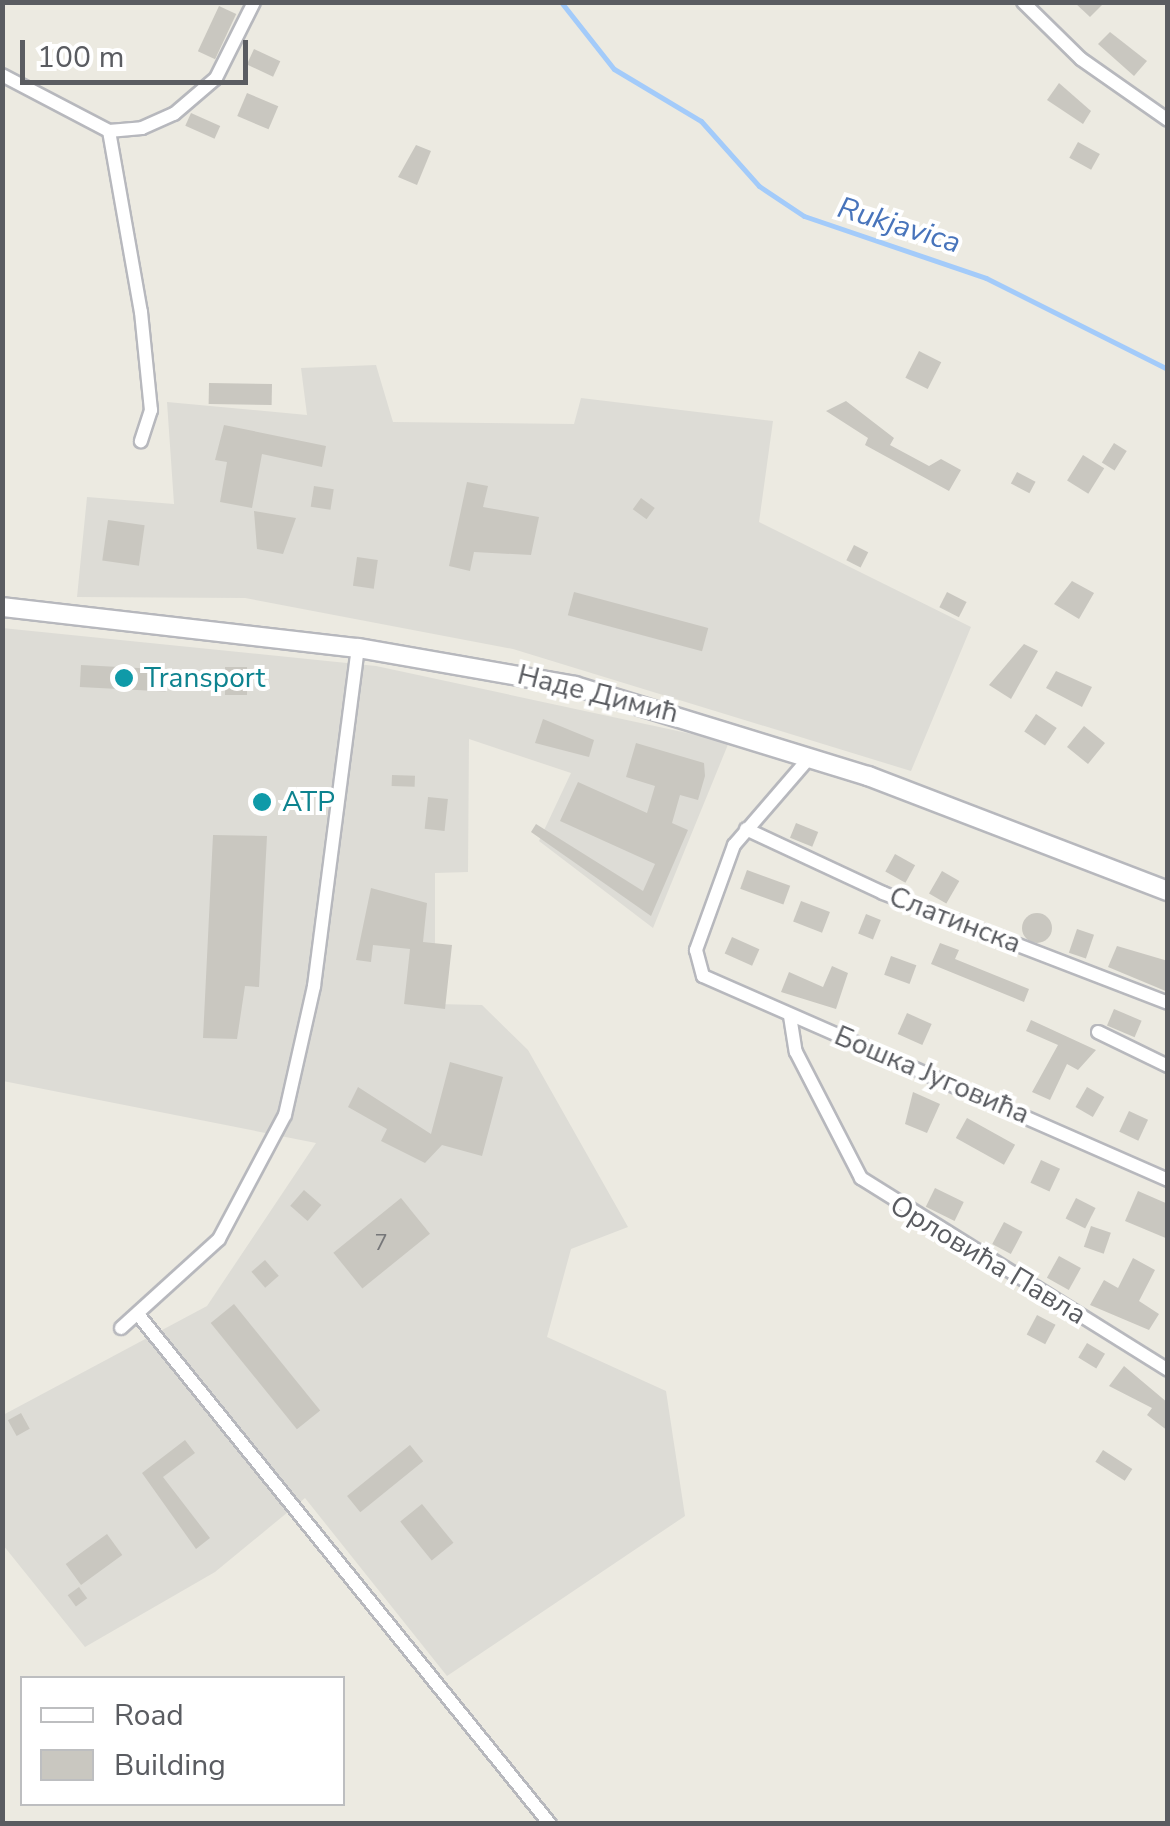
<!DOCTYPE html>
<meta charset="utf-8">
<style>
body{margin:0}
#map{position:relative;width:1170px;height:1826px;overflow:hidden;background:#eceae1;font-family:"Nunito Sans",sans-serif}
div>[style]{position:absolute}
.industrial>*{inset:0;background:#dddcd6}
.stream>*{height:5px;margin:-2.5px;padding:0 2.5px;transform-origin:2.5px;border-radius:2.5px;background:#a3cbfa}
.building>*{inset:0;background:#c9c7c0;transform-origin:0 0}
.round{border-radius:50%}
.roads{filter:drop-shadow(2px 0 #b7b8bd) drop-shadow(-2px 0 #b7b8bd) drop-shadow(0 2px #b7b8bd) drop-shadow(0 -2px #b7b8bd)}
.minor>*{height:12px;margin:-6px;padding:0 6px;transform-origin:6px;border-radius:6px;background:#fff}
.secondary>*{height:18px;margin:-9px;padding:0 9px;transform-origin:9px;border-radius:9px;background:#fff}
.dots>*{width:28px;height:28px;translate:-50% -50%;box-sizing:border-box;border:5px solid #fff;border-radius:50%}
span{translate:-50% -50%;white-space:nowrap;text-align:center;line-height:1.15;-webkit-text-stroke:8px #fff;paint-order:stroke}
.number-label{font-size:22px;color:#767779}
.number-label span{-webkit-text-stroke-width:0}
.culture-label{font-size:28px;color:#0d838f}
.left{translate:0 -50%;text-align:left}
.street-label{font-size:28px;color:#5a5c61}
.water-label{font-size:30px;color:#4874bb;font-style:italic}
.frame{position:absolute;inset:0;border:5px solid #5a5c61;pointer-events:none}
.legend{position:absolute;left:20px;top:1676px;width:325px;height:130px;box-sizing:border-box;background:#fff;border:2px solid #bdbec0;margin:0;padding:12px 18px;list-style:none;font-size:30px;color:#5a5c61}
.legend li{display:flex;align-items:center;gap:20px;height:50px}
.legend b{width:50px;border:2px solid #bdbec0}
.scale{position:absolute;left:20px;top:40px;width:228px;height:45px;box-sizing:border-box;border:5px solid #5a5c61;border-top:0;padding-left:12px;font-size:30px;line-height:35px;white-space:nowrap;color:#5a5c61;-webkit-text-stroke:8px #fff;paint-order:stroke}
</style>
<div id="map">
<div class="industrial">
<i style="clip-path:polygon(376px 365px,393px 422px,574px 424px,581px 398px,773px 421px,759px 522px,971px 627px,911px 771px,513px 649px,245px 598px,77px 597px,87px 497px,174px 504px,167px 402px,307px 415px,301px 368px)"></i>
<i style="clip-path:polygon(2px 628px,376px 666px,729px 742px,653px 928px,539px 841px,571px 773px,469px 739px,468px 872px,435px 873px,435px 1004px,482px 1005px,528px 1050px,628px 1227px,571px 1249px,547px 1337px,666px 1391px,685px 1516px,447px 1676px,305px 1498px,215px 1572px,85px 1647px,3px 1545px,3px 1415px,207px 1306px,316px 1143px,3px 1081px)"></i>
</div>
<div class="stream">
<i style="left:561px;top:2px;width:85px;rotate:51.7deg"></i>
<i style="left:614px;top:69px;width:101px;rotate:30.9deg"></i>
<i style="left:701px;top:121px;width:87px;rotate:48.3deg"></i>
<i style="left:759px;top:186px;width:54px;rotate:33.7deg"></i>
<i style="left:804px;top:216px;width:192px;rotate:18.8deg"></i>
<i style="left:986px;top:278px;width:203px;rotate:26.6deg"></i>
</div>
<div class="building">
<i style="clip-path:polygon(1074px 2px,1105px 2px,1090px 17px)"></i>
<i style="left:219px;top:6px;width:19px;height:50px;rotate:25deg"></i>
<i style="clip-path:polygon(1110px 32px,1147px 61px,1134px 76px,1098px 44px)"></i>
<i style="left:254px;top:49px;width:29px;height:17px;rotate:25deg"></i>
<i style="clip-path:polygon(1059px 83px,1091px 111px,1083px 124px,1047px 100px)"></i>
<i style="left:247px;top:93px;width:34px;height:25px;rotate:23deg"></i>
<i style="left:191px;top:113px;width:32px;height:14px;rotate:24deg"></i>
<i style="left:1078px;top:142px;width:25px;height:18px;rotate:29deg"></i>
<i style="clip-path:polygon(416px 145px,431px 151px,417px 185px,398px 177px)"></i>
<i style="left:919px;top:351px;width:25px;height:30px;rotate:27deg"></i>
<i style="left:209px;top:383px;width:63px;height:21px;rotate:1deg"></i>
<i style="clip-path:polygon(846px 401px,894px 438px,890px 445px,929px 466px,941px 459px,961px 470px,949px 491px,865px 445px,868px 438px,826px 411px)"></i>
<i style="clip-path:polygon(224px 425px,326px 446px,322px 467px,262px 454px,252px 508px,220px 502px,227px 462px,215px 460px)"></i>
<i style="left:1114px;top:443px;width:15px;height:23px;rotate:32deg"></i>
<i style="left:1083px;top:455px;width:25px;height:30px;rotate:32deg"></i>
<i style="left:1017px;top:472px;width:21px;height:13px;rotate:28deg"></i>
<i style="clip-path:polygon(467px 482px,488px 486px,483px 507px,539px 517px,531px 555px,474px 552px,470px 571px,449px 566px)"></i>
<i style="left:314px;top:486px;width:20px;height:21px;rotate:9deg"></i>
<i style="left:641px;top:498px;width:17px;height:14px;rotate:36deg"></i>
<i style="clip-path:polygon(254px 511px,296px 518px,283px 554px,257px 549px)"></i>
<i style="left:108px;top:520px;width:37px;height:41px;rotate:8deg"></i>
<i style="left:854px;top:545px;width:16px;height:17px;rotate:27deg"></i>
<i style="left:357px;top:557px;width:21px;height:29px;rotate:8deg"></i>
<i style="clip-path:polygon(1072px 581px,1094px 593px,1079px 619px,1054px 604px)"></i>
<i style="left:574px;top:592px;width:139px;height:24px;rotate:15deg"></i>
<i style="left:947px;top:592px;width:22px;height:17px;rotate:27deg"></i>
<i style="clip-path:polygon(1024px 644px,1038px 651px,1011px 699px,989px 685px)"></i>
<i style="left:81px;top:665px;width:86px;height:22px;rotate:3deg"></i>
<i style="left:225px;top:667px;width:22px;height:28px"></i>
<i style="clip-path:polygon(1056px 671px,1092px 687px,1082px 707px,1046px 688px)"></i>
<i style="left:1036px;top:714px;width:25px;height:21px;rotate:34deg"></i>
<i style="clip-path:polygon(543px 719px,594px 740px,589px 757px,535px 743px)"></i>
<i style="left:1084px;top:726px;width:27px;height:27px;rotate:39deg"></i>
<i style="clip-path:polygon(636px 743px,704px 763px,705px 776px,698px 800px,680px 795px,672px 823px,688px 830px,651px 916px,531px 832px,536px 824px,643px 891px,655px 864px,560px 821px,578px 782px,647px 813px,655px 786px,626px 777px)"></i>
<i style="left:392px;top:775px;width:23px;height:11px;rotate:2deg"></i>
<i style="left:428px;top:797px;width:20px;height:32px;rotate:6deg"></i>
<i style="left:796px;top:823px;width:24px;height:16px;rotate:22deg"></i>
<i style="clip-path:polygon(213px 835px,267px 836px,259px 987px,245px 986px,237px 1039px,203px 1038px)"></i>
<i style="left:895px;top:854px;width:23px;height:20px;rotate:29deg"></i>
<i style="left:747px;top:870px;width:46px;height:20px;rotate:20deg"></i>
<i style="left:942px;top:871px;width:20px;height:26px;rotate:30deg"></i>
<i style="clip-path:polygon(371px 888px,427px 903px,423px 942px,452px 945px,445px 1009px,404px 1004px,410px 949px,373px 945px,371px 962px,356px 960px)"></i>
<i style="left:801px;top:901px;width:31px;height:22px;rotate:21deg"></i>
<i class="round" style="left:1022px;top:913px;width:30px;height:30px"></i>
<i style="left:866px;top:914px;width:16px;height:21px;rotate:22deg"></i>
<i style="left:1077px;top:929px;width:18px;height:25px;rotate:19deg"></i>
<i style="left:732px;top:937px;width:30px;height:18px;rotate:24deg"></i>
<i style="clip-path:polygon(940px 943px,959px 950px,955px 959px,1029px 989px,1024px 1002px,931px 964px)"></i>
<i style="clip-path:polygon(1117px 946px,1168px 961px,1168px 992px,1108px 967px)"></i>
<i style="left:891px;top:956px;width:27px;height:20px;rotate:20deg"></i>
<i style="clip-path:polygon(832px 966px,848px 973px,836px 1009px,781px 992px,789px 972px,823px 987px)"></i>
<i style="left:1114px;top:1009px;width:30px;height:18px;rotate:23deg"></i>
<i style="left:907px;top:1013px;width:27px;height:23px;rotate:24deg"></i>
<i style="clip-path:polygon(1031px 1020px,1096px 1050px,1078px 1070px,1067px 1064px,1050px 1100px,1032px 1092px,1058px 1045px,1026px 1031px)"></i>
<i style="clip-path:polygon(450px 1062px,503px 1077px,482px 1156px,442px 1145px,425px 1163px,381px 1141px,387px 1129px,348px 1107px,358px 1087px,431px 1134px)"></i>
<i style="left:1087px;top:1087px;width:20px;height:23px;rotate:30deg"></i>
<i style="clip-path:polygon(913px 1092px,940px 1104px,927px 1133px,905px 1124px)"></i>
<i style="left:1129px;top:1111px;width:21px;height:23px;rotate:25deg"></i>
<i style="left:967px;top:1118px;width:55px;height:23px;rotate:29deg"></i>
<i style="left:1041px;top:1160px;width:21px;height:25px;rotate:25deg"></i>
<i style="left:935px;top:1188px;width:32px;height:21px;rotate:26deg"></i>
<i style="left:304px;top:1190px;width:23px;height:21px;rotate:41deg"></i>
<i style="clip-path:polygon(1138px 1191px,1168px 1204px,1168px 1239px,1125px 1221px)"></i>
<i style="left:401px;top:1198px;width:46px;height:87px;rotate:51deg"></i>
<i style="left:1076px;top:1198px;width:22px;height:23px;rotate:27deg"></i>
<i style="left:1004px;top:1222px;width:21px;height:25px;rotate:28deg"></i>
<i style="left:1091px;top:1226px;width:21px;height:22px;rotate:19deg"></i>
<i style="left:1059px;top:1256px;width:25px;height:25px;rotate:29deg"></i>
<i style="clip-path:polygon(1133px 1258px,1155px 1270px,1139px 1301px,1159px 1314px,1149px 1330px,1090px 1305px,1104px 1280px,1118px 1288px)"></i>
<i style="left:265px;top:1260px;width:21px;height:18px;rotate:49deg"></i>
<i style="left:234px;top:1304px;width:137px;height:30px;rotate:51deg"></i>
<i style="left:1037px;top:1315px;width:21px;height:22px;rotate:28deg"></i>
<i style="left:1087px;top:1343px;width:21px;height:17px;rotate:31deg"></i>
<i style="clip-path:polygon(1124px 1366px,1168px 1403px,1168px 1431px,1147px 1415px,1152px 1408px,1109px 1386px)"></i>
<i style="left:21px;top:1413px;width:18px;height:15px;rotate:61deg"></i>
<i style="clip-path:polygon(185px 1440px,195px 1453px,163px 1477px,210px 1538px,196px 1549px,142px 1473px)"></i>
<i style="left:410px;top:1445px;width:21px;height:81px;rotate:51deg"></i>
<i style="left:1103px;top:1450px;width:35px;height:14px;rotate:33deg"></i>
<i style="left:422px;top:1504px;width:50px;height:28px;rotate:51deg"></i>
<i style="left:107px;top:1534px;width:26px;height:51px;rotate:54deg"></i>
<i style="left:79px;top:1587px;width:14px;height:14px;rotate:54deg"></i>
</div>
<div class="roads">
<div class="minor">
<i style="left:1023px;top:2px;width:81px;rotate:44.5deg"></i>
<i style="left:1081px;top:59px;width:106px;rotate:35deg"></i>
<i style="left:2px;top:75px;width:121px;rotate:27.6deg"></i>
<i style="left:109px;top:131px;width:33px;rotate:-5deg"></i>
<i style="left:142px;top:128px;width:35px;rotate:-24deg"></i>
<i style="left:174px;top:114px;width:55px;rotate:-40.6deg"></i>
<i style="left:216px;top:78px;width:85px;rotate:-63.4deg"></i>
<i style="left:109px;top:131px;width:184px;rotate:80deg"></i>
<i style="left:141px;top:312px;width:99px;rotate:84.2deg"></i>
<i style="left:151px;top:410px;width:33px;rotate:108deg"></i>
<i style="left:810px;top:757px;width:116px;rotate:130.8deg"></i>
<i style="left:734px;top:845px;width:112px;rotate:109.9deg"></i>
<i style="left:696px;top:950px;width:27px;rotate:75deg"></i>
<i style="left:703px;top:976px;width:508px;rotate:23.69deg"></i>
<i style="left:746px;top:829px;width:151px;rotate:25deg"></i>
<i style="left:883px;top:893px;width:305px;rotate:21.1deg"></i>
<i style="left:790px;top:1016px;width:36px;rotate:81deg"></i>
<i style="left:796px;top:1052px;width:142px;rotate:62.7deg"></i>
<i style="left:861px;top:1178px;width:362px;rotate:32deg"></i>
<i style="left:1098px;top:1032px;width:78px;rotate:25.9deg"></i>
<i style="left:140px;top:1317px;width:652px;rotate:51.04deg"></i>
<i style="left:121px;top:1328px;width:132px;rotate:-42.2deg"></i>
<i style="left:219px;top:1239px;width:140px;rotate:-62deg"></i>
<i style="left:285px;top:1115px;width:132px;rotate:-77.3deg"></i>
<i style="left:314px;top:986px;width:341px;rotate:-82.6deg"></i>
</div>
<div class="secondary">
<i style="left:2px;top:607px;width:358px;rotate:6.6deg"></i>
<i style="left:358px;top:648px;width:220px;rotate:9.9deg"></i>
<i style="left:575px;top:686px;width:307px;rotate:17.1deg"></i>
<i style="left:868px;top:776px;width:321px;rotate:21deg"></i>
</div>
</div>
<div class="dots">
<i style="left:124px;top:678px;background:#0f9aa8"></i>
<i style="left:262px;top:802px;background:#0f9aa8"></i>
</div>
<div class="number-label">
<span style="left:381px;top:1244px">7</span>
</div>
<div class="culture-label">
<span class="left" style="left:144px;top:678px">Transport</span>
<span class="left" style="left:282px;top:802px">ATP</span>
</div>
<div class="street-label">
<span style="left:598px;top:694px;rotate:14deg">Наде Димић</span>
<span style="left:955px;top:920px;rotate:21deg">Слатинска</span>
<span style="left:932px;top:1075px;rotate:23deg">Бошка Југовића</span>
<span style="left:988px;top:1260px;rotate:31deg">Орловића Павла</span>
</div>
<div class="water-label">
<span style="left:899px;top:226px;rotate:17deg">Rukjavica</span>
</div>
<div class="frame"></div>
<ul class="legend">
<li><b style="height:12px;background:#fff"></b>Road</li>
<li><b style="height:28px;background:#c9c7c0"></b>Building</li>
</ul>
<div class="scale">100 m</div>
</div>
